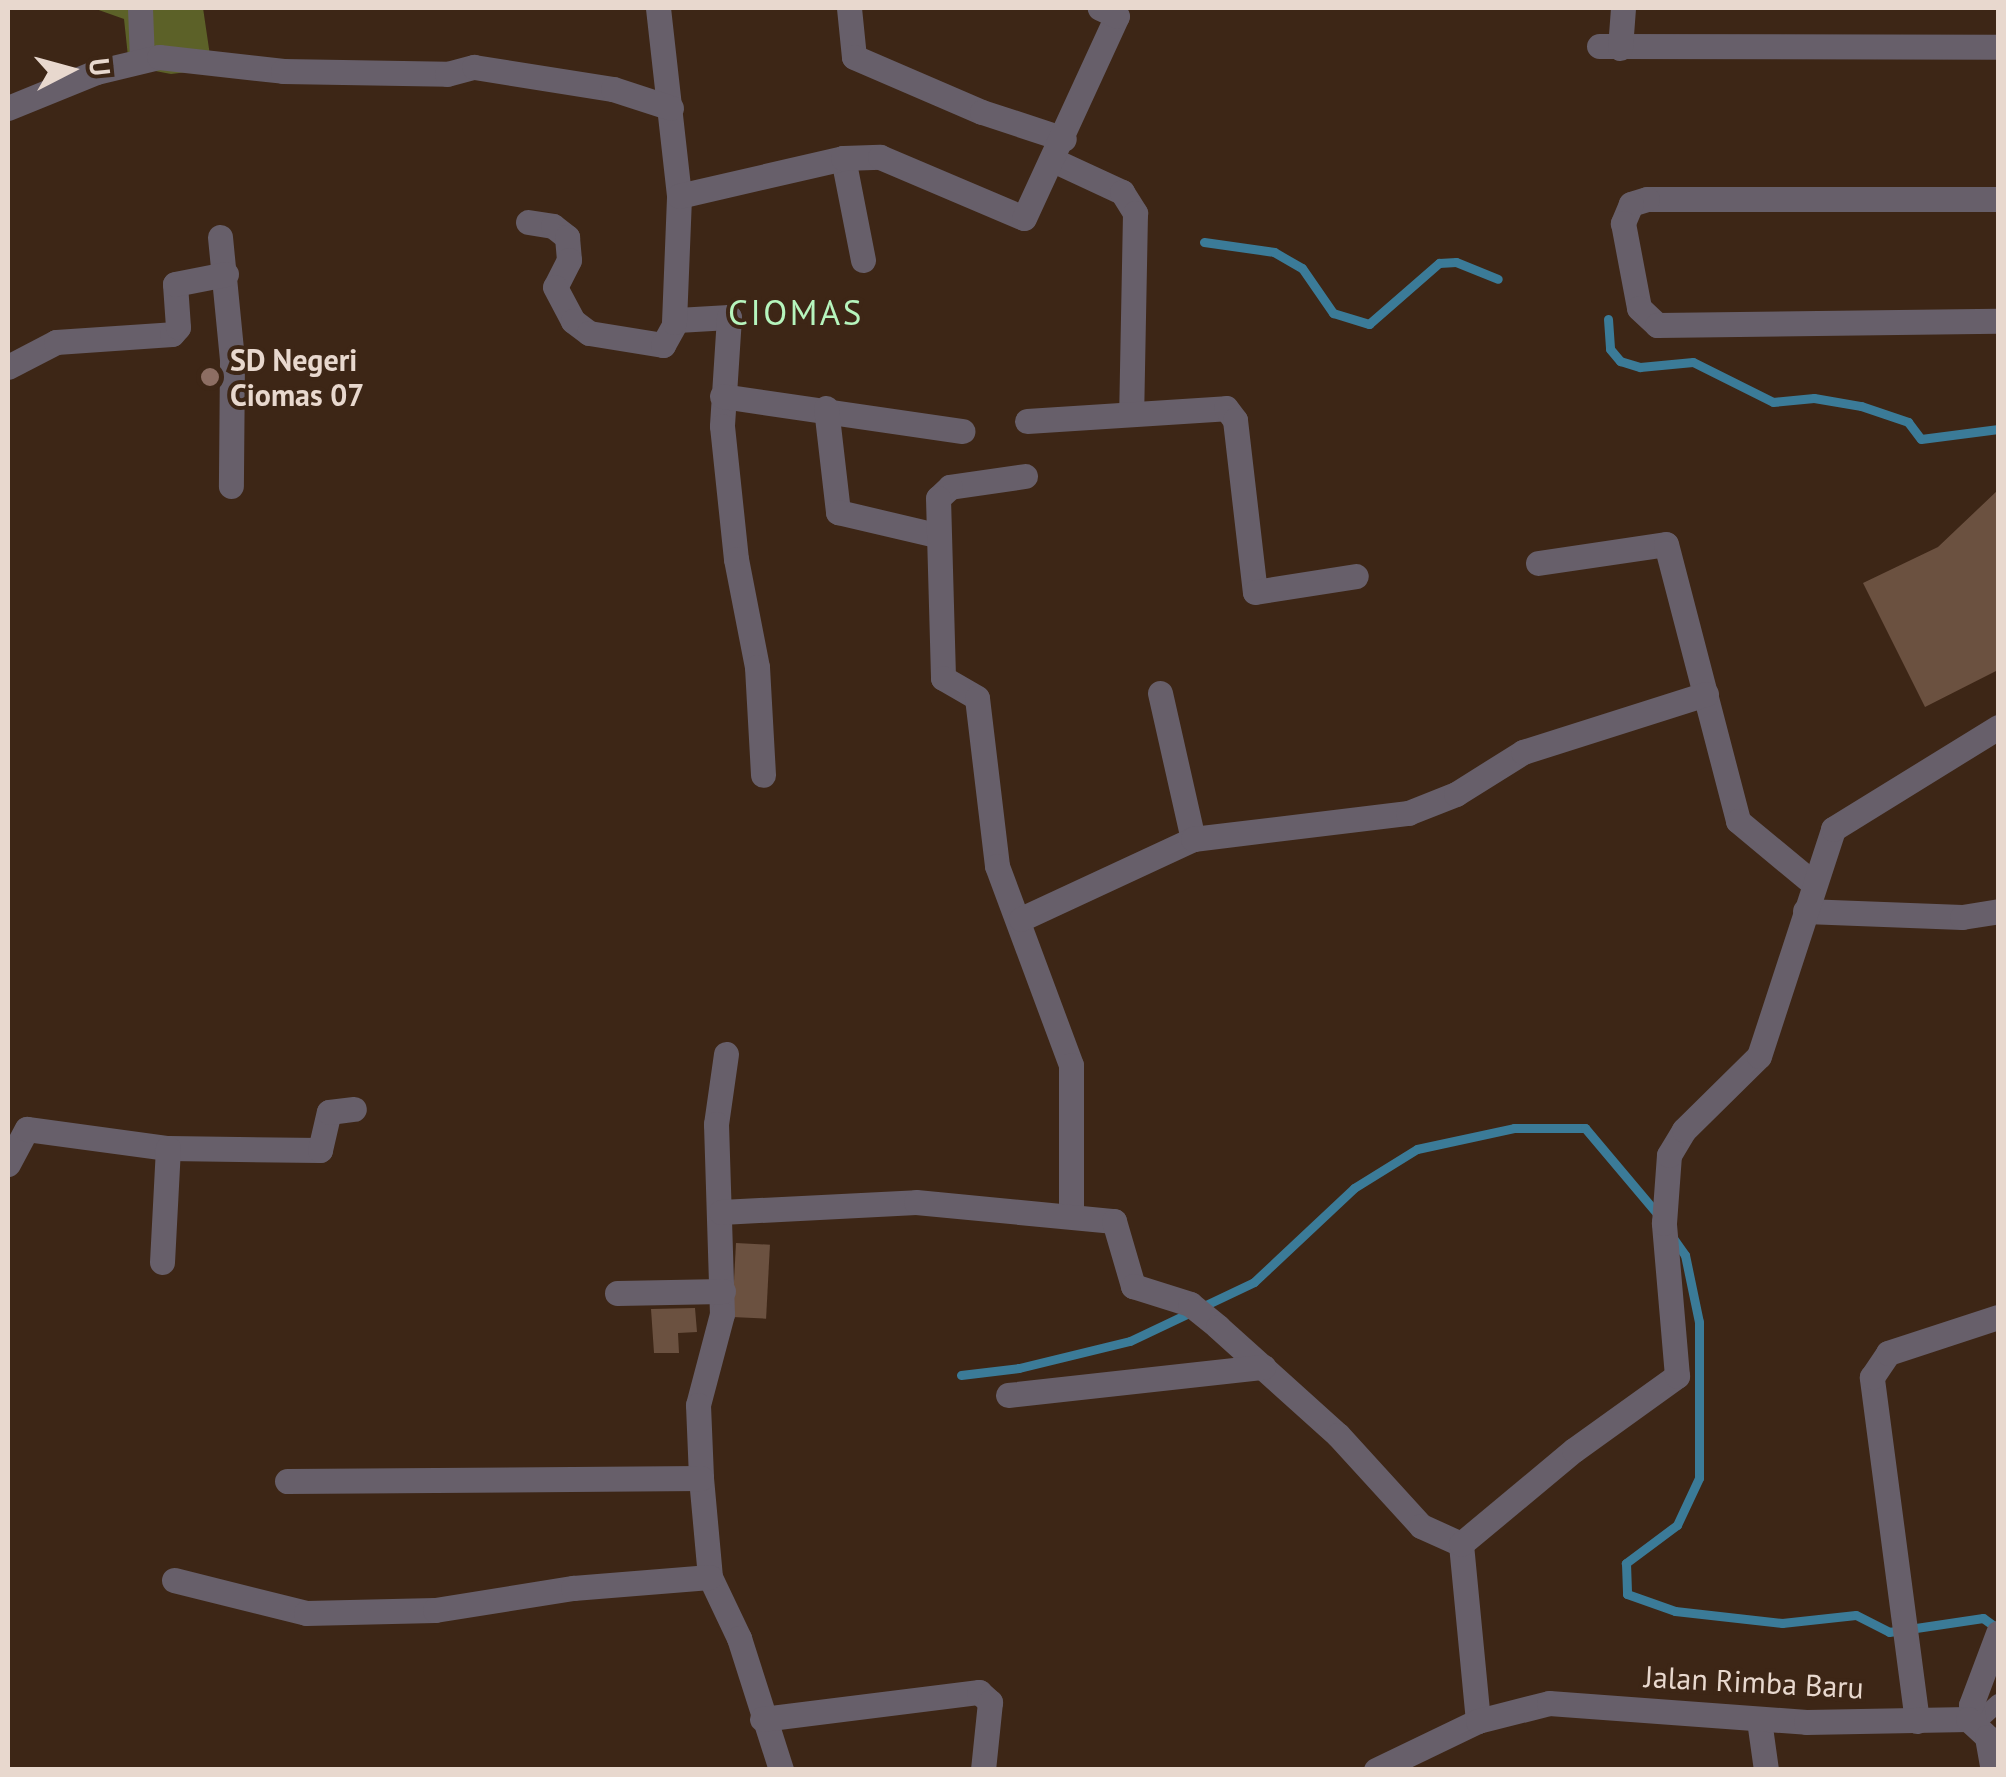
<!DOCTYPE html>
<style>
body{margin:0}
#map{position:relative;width:2006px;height:1777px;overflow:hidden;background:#3d2616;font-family:"PT Sans",sans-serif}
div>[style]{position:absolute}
.forest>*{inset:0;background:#5c6128}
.stream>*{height:9px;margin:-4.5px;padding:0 4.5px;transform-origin:4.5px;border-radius:4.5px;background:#3b7b98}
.building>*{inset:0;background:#6b5140;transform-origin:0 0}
.lane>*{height:18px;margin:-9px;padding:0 9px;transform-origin:9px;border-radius:9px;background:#675f6a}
.street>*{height:25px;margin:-12.5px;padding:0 12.5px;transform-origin:12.5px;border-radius:12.5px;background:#675f6a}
.dots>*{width:28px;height:28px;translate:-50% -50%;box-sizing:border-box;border:5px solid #3d2616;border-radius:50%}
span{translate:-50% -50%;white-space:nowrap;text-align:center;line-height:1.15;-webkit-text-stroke:8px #3d2616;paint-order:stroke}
.poi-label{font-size:30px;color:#e8d8ce;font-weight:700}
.left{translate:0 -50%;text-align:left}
.street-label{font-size:30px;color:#e8d8ce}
.quarter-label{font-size:35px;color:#b6f5bd;letter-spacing:2.5px}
.frame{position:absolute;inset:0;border:10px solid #e8d8ce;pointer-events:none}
.north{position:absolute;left:20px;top:20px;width:100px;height:100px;-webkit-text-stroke:8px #3d2616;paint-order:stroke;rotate:84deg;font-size:28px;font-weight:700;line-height:40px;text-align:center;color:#e8d8ce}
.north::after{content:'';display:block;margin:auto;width:35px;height:45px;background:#e8d8ce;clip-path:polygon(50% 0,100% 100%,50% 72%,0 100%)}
</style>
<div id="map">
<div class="forest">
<i style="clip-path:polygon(93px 8px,203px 8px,212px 69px,171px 74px,129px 66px,124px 19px)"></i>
</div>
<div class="stream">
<i style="left:1204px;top:242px;width:71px;rotate:8.1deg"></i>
<i style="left:1274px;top:252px;width:32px;rotate:30deg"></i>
<i style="left:1302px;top:268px;width:55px;rotate:55.4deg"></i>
<i style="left:1333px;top:313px;width:38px;rotate:17deg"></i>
<i style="left:1369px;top:324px;width:93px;rotate:-41.1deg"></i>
<i style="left:1439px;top:263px;width:17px;rotate:-3deg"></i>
<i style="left:1456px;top:262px;width:45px;rotate:22deg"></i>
<i style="left:1608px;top:319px;width:30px;rotate:86deg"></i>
<i style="left:1610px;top:349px;width:16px;rotate:50deg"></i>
<i style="left:1620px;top:361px;width:21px;rotate:17deg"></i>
<i style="left:1640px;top:367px;width:53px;rotate:-5.4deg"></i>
<i style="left:1693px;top:362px;width:89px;rotate:26.6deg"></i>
<i style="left:1773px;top:402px;width:41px;rotate:-5.6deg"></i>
<i style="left:1814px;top:398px;width:48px;rotate:9.7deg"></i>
<i style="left:1861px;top:406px;width:50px;rotate:18.8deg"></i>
<i style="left:1908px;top:422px;width:21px;rotate:53deg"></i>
<i style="left:1921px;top:439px;width:78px;rotate:-7.4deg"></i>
<i style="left:1673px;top:1238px;width:21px;rotate:55deg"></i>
<i style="left:1685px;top:1255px;width:68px;rotate:78.2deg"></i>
<i style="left:1699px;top:1322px;width:156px;rotate:90deg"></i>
<i style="left:1699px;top:1478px;width:52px;rotate:115.1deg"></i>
<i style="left:1677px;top:1525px;width:64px;rotate:143.3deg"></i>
<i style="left:1626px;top:1563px;width:31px;rotate:88deg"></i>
<i style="left:1627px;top:1594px;width:51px;rotate:19.5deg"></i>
<i style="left:1675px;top:1611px;width:108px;rotate:6.4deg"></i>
<i style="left:1782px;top:1623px;width:74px;rotate:-6.2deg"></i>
<i style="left:1856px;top:1615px;width:37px;rotate:27deg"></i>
<i style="left:1889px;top:1632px;width:95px;rotate:-8.5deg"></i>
<i style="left:1983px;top:1618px;width:17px;rotate:36deg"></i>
<i style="left:961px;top:1375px;width:58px;rotate:-6.9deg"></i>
<i style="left:1019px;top:1368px;width:114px;rotate:-13.7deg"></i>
<i style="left:1130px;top:1341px;width:137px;rotate:-25.4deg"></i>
<i style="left:1254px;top:1282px;width:137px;rotate:-43.2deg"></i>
<i style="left:1354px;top:1188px;width:74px;rotate:-31.8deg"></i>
<i style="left:1417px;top:1149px;width:99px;rotate:-12.2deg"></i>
<i style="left:1514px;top:1128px;width:71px"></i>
<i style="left:1585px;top:1128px;width:115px;rotate:49.9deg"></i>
</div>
<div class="building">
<i style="clip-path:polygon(1998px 490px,1998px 670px,1925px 707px,1863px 583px,1938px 547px)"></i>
<i style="left:736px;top:1243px;width:34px;height:74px;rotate:3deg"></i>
<i style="clip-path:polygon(695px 1308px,697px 1332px,678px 1333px,679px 1353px,654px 1353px,651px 1309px)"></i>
</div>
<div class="lane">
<i style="left:1976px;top:1723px;width:30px;rotate:-42deg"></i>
</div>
<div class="street">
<i style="left:140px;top:8px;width:52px;rotate:87.8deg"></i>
<i style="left:658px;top:8px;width:189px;rotate:83.6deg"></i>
<i style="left:849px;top:8px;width:49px;rotate:84.2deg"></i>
<i style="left:854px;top:57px;width:139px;rotate:23.3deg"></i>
<i style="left:982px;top:112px;width:86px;rotate:18.2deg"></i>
<i style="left:1599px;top:46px;width:399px;rotate:0.1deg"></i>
<i style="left:1620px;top:48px;width:40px;rotate:-85.7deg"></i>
<i style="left:8px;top:108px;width:95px;rotate:-22.2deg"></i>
<i style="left:96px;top:72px;width:65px;rotate:-13.4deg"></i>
<i style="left:159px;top:57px;width:125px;rotate:6.4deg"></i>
<i style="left:283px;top:71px;width:164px;rotate:1deg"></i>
<i style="left:447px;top:74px;width:28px;rotate:-15deg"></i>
<i style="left:474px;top:67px;width:141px;rotate:9deg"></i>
<i style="left:613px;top:89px;width:61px;rotate:18.1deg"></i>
<i style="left:843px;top:158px;width:104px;rotate:78.9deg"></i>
<i style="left:1055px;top:161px;width:74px;rotate:24.8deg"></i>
<i style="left:1122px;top:192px;width:25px;rotate:58deg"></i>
<i style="left:1135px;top:213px;width:201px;rotate:91.1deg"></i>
<i style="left:1998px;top:199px;width:351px;rotate:180deg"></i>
<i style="left:1647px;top:199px;width:17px;rotate:163deg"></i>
<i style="left:1631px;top:204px;width:21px;rotate:113deg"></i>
<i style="left:1623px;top:223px;width:86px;rotate:79.3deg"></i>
<i style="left:1639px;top:308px;width:25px;rotate:43deg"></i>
<i style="left:1657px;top:325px;width:341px;rotate:-0.7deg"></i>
<i style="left:528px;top:222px;width:25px;rotate:9deg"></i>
<i style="left:553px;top:226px;width:18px;rotate:38deg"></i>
<i style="left:567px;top:237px;width:23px;rotate:85deg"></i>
<i style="left:569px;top:260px;width:30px;rotate:117deg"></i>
<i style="left:555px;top:287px;width:38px;rotate:62deg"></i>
<i style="left:573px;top:321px;width:20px;rotate:37deg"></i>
<i style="left:589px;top:333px;width:75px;rotate:9.2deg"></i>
<i style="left:663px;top:345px;width:29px;rotate:-61deg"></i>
<i style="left:677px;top:320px;width:52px;rotate:-3.3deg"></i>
<i style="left:729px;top:317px;width:109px;rotate:93.7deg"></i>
<i style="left:722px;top:426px;width:134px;rotate:84deg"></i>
<i style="left:736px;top:559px;width:110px;rotate:79deg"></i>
<i style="left:757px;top:667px;width:108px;rotate:86.8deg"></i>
<i style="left:220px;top:237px;width:123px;rotate:84.4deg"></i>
<i style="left:232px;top:359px;width:127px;rotate:90.5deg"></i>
<i style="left:674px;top:322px;width:126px;rotate:-87.7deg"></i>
<i style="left:679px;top:196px;width:168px;rotate:-13deg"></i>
<i style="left:843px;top:158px;width:37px;rotate:-2deg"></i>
<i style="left:880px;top:157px;width:156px;rotate:23deg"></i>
<i style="left:1024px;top:218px;width:222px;rotate:-65.3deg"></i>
<i style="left:1117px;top:16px;width:19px;rotate:-155deg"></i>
<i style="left:8px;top:367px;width:54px;rotate:-27.5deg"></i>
<i style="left:56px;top:342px;width:116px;rotate:-3.9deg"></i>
<i style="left:172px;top:334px;width:9px;rotate:-49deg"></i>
<i style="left:178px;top:327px;width:43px;rotate:-94deg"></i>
<i style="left:175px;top:284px;width:52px;rotate:-11.1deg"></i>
<i style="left:722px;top:396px;width:243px;rotate:8.3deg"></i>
<i style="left:826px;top:408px;width:105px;rotate:83.4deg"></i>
<i style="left:838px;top:512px;width:101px;rotate:13.2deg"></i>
<i style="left:1027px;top:421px;width:199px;rotate:-3.7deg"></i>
<i style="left:1226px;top:408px;width:15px;rotate:53deg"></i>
<i style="left:1235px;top:420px;width:173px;rotate:83.4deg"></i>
<i style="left:1255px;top:592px;width:102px;rotate:-9deg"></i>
<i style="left:1025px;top:476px;width:76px;rotate:171.7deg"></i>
<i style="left:950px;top:487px;width:16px;rotate:137deg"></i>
<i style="left:938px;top:498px;width:180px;rotate:88.4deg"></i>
<i style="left:943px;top:678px;width:39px;rotate:30deg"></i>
<i style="left:977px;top:698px;width:169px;rotate:83.2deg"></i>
<i style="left:997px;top:866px;width:212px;rotate:69.6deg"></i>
<i style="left:1071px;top:1065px;width:148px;rotate:90deg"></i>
<i style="left:1538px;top:563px;width:129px;rotate:-8.4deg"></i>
<i style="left:1666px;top:544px;width:286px;rotate:75.4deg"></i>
<i style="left:1738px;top:821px;width:99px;rotate:39.7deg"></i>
<i style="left:1160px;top:693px;width:150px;rotate:77.3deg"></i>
<i style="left:1805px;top:911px;width:157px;rotate:2.2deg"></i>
<i style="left:1962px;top:917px;width:36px;rotate:-9deg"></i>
<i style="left:1021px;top:919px;width:190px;rotate:-24.9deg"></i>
<i style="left:1193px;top:839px;width:217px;rotate:-6.9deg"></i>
<i style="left:1408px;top:813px;width:52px;rotate:-21.6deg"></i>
<i style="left:1456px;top:794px;width:79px;rotate:-32.1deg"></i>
<i style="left:1523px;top:752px;width:192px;rotate:-17.6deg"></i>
<i style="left:726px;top:1054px;width:71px;rotate:98.1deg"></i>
<i style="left:716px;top:1124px;width:190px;rotate:88.2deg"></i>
<i style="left:722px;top:1314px;width:94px;rotate:104.8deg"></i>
<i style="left:698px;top:1405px;width:73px;rotate:87.6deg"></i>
<i style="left:701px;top:1478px;width:99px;rotate:84.8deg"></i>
<i style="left:710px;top:1577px;width:68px;rotate:64.6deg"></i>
<i style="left:739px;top:1638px;width:139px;rotate:72.3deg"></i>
<i style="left:8px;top:1164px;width:40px;rotate:-62deg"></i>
<i style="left:27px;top:1129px;width:142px;rotate:7.7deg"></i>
<i style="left:168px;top:1148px;width:152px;rotate:0.8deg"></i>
<i style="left:320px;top:1150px;width:39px;rotate:-77deg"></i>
<i style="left:329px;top:1112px;width:25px;rotate:-7deg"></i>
<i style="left:721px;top:1212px;width:195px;rotate:-2.9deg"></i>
<i style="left:916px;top:1202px;width:199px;rotate:5.5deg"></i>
<i style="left:1114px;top:1221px;width:68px;rotate:73.7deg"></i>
<i style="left:1133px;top:1286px;width:60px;rotate:17.5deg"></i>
<i style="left:1190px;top:1304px;width:36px;rotate:39deg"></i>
<i style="left:1218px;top:1327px;width:161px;rotate:42deg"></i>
<i style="left:1338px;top:1435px;width:123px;rotate:47.6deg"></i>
<i style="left:1421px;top:1526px;width:44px;rotate:24.2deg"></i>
<i style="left:162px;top:1262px;width:114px;rotate:-87deg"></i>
<i style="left:617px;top:1293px;width:106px;rotate:-1.1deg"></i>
<i style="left:1008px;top:1395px;width:257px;rotate:-6.3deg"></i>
<i style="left:287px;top:1481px;width:414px;rotate:-0.4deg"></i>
<i style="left:174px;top:1580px;width:136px;rotate:14deg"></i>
<i style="left:306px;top:1613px;width:129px;rotate:-1.3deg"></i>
<i style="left:435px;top:1610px;width:140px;rotate:-9.1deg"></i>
<i style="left:573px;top:1588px;width:137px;rotate:-4.6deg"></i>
<i style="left:762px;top:1719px;width:219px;rotate:-7.1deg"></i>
<i style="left:979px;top:1692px;width:15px;rotate:42deg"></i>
<i style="left:990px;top:1702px;width:68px;rotate:95.9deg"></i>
<i style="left:1759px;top:1720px;width:50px;rotate:82deg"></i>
<i style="left:1478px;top:1721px;width:178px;rotate:-95.5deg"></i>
<i style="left:1461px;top:1544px;width:147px;rotate:-39.8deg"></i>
<i style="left:1574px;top:1450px;width:127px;rotate:-35.7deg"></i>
<i style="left:1677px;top:1376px;width:154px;rotate:-94.9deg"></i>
<i style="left:1664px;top:1223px;width:68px;rotate:-85.8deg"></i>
<i style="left:1669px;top:1155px;width:29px;rotate:-59deg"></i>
<i style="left:1684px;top:1130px;width:105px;rotate:-44.6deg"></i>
<i style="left:1759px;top:1056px;width:239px;rotate:-71.9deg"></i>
<i style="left:1833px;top:829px;width:194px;rotate:-31.7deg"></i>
<i style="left:1917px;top:1721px;width:347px;rotate:-97.5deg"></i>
<i style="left:1872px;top:1377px;width:29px;rotate:-56deg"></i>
<i style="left:1888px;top:1353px;width:116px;rotate:-18.1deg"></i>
<i style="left:1974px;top:1722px;width:17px;rotate:-100deg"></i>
<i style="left:1971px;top:1705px;width:77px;rotate:-69.4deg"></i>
<i style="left:1376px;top:1770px;width:113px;rotate:-25.7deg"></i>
<i style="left:1478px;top:1721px;width:73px;rotate:-14.2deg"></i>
<i style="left:1549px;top:1703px;width:258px;rotate:4.2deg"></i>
<i style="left:1806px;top:1722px;width:162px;rotate:-1.1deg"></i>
<i style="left:1968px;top:1719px;width:26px;rotate:43deg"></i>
<i style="left:1987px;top:1737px;width:34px;rotate:80deg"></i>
</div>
<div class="dots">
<i style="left:210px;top:377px;background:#8d6e63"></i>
</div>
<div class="poi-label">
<span class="left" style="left:230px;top:377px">SD Negeri<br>Ciomas 07</span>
</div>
<div class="street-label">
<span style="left:1754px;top:1682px;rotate:3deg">Jalan Rimba Baru</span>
</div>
<div class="quarter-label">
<span style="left:796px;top:312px">CIOMAS</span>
</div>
<div class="frame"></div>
<div class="north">U</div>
</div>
